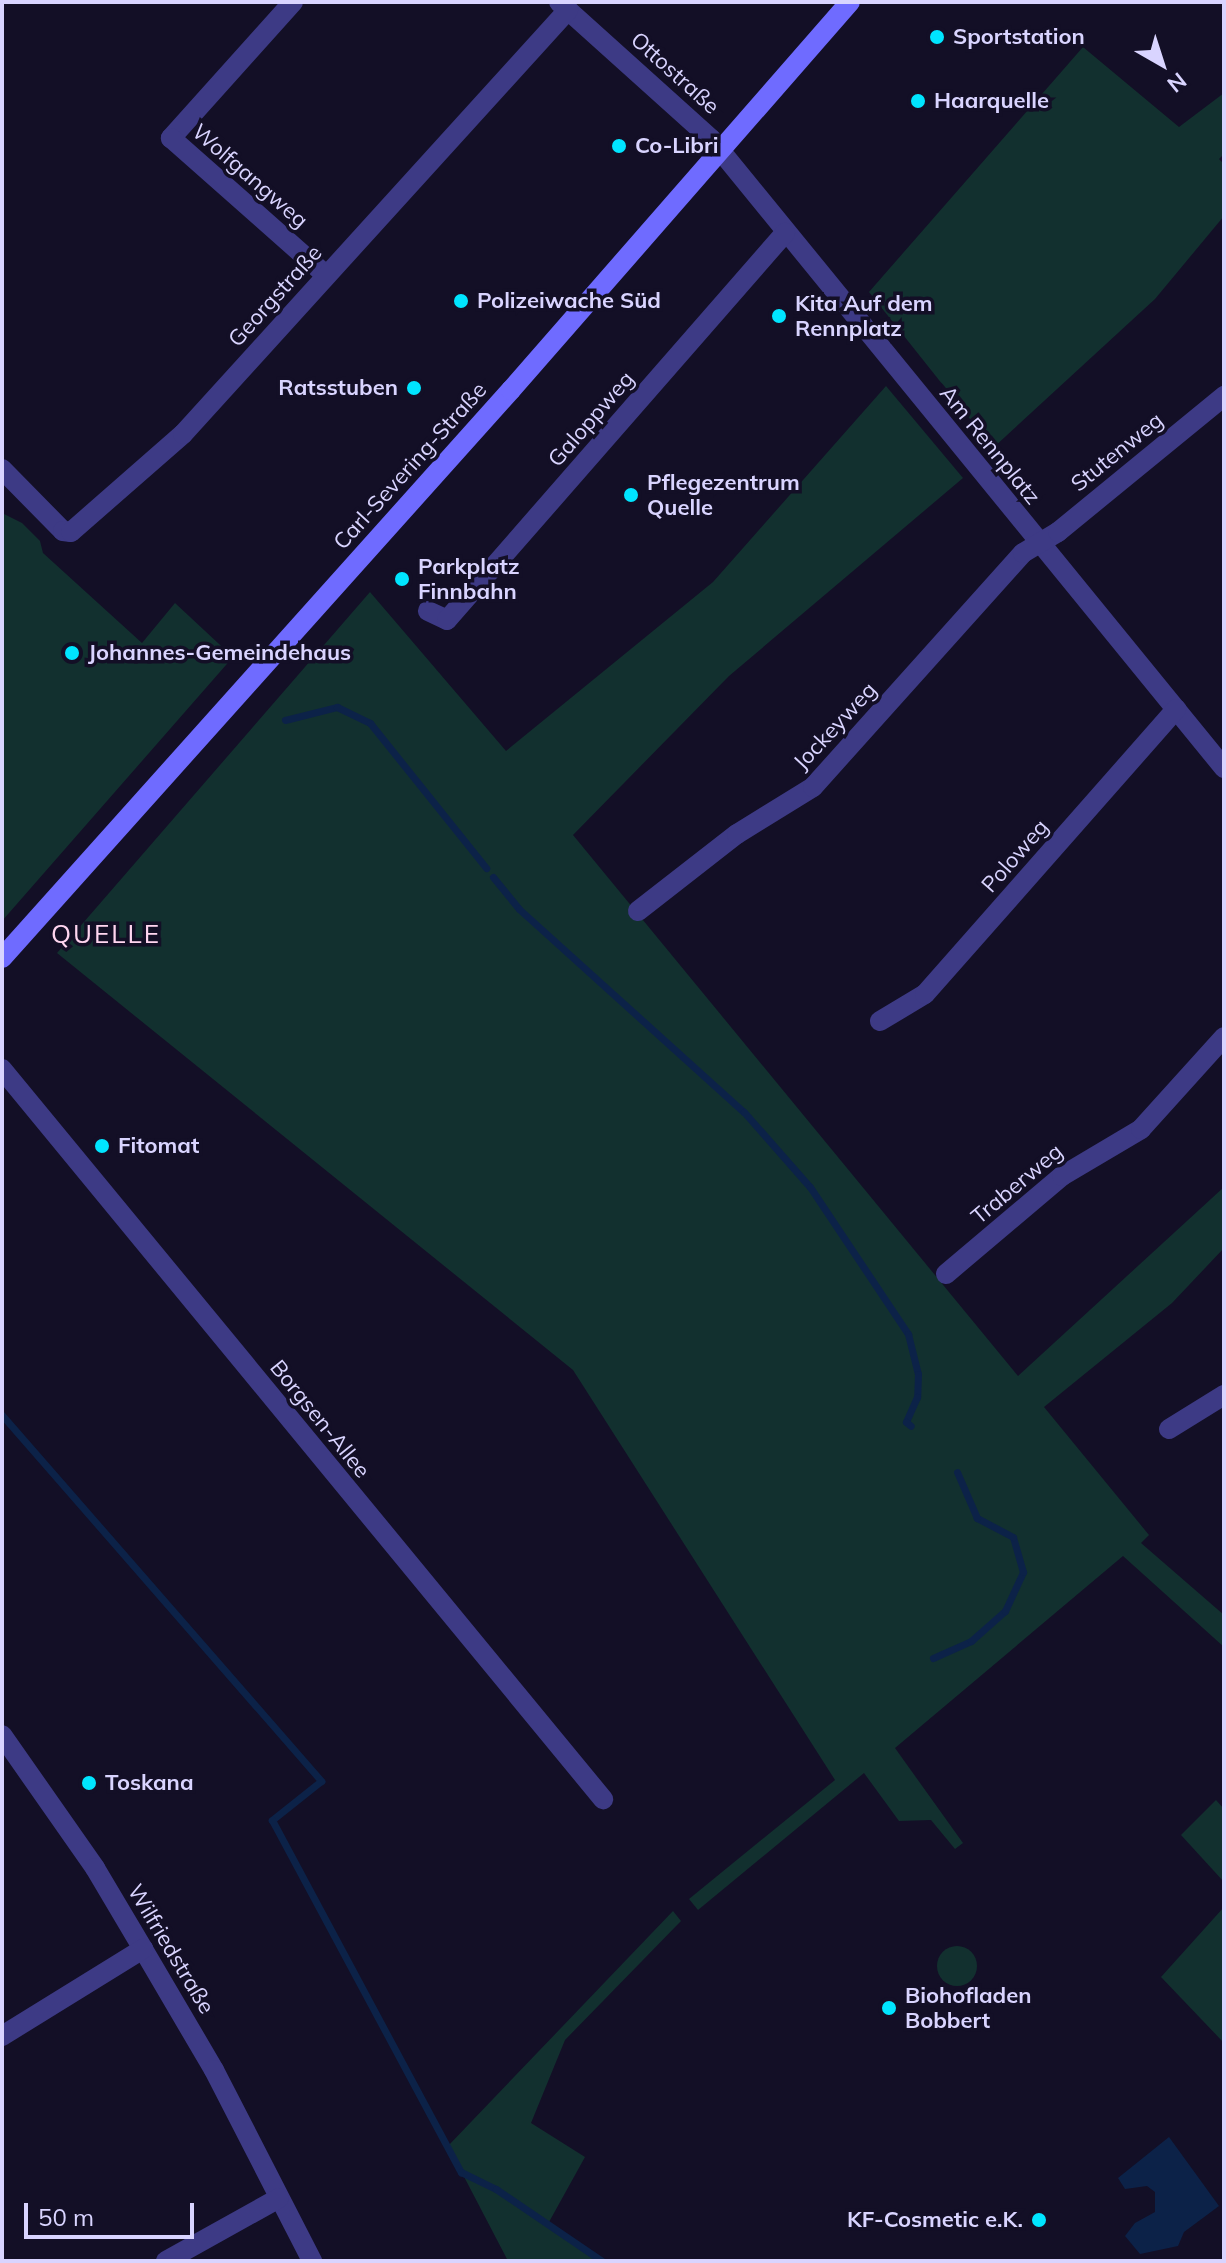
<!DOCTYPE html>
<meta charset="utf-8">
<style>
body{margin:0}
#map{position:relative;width:1226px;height:2263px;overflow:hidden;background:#130f26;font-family:Mulish,sans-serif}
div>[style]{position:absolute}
.green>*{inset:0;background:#12302f}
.round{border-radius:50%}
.water>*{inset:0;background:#0c2248}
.stream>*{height:7px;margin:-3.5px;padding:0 3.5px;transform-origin:3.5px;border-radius:3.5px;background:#0c2248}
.street>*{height:20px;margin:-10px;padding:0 10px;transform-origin:10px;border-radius:10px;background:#3d3a85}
.secondary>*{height:20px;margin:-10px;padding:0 10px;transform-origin:10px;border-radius:10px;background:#6f6bff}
.dots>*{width:22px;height:22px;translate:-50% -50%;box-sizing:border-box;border:4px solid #130f26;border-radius:50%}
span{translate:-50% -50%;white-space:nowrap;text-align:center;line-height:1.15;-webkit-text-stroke:7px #130f26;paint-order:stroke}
.poi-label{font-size:22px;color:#d9d4ff;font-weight:700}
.left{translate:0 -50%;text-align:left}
.right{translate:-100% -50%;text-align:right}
.street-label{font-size:22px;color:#d9d4ff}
.quarter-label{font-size:26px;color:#ffd6f0;letter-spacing:2px}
.frame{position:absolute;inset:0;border:4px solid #d9d4ff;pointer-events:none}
.north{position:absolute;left:1122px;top:24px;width:80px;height:80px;-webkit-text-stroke:6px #130f26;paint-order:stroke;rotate:141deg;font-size:22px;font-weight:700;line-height:32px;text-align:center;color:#d9d4ff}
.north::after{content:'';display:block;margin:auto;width:28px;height:36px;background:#d9d4ff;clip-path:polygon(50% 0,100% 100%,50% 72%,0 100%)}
.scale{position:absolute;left:24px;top:2203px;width:170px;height:36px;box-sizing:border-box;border:4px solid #d9d4ff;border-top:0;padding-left:10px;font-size:24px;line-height:28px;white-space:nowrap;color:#d9d4ff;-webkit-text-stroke:6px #130f26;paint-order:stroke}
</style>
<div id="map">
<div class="green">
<i style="clip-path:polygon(1083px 47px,1179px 127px,1224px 93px,1224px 154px,1219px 159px,1224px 164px,1224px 216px,1155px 299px,993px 448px,869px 292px)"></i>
<i style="clip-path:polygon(886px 386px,963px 478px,729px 676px,573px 835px,1018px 1376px,1224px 1187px,1224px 1248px,1172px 1303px,1044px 1407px,1149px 1535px,1141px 1543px,1224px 1615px,1224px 1647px,1123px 1556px,895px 1748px,963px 1843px,955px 1849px,931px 1820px,899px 1821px,864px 1773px,698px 1910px,689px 1899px,835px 1780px,573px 1370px,57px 953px,370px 592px,506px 751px,713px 582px)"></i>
<i style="clip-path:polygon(2px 513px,22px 523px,40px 541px,43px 553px,142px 643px,175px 603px,233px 657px,2px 921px)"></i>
<i style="clip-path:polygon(1216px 1800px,1224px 1809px,1224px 1882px,1181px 1835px)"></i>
<i style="clip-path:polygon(1224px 1907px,1224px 2043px,1161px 1977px)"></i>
<i style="clip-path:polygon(673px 1911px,681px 1921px,565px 2040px,531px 2123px,585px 2157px,549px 2222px,607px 2261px,508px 2261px,448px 2146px)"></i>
<i class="round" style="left:937px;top:1946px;width:40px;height:40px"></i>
</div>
<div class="water">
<i style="clip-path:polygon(1169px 2137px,1219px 2206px,1184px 2232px,1178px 2246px,1140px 2254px,1125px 2236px,1135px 2223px,1155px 2212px,1155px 2192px,1147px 2186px,1125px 2189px,1118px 2178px)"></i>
</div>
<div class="stream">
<i style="left:285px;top:720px;width:54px;rotate:-14deg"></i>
<i style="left:337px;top:707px;width:37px;rotate:26deg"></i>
<i style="left:370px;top:723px;width:186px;rotate:51.3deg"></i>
<i style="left:493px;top:877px;width:41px;rotate:50.9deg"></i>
<i style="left:519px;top:909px;width:303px;rotate:42.1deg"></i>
<i style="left:744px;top:1112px;width:100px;rotate:48.7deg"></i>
<i style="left:810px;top:1187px;width:177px;rotate:56.3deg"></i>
<i style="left:908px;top:1334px;width:41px;rotate:76deg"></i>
<i style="left:918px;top:1374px;width:23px;rotate:92deg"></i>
<i style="left:917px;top:1397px;width:27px;rotate:114deg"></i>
<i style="left:906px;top:1422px;width:6px;rotate:39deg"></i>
<i style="left:2px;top:1415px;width:486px;rotate:48.9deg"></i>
<i style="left:321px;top:1781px;width:63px;rotate:141.5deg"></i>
<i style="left:272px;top:1820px;width:400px;rotate:61.8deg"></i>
<i style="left:461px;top:2172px;width:39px;rotate:26deg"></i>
<i style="left:496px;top:2189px;width:128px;rotate:34.2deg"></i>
<i style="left:933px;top:1658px;width:42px;rotate:-24.1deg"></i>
<i style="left:971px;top:1641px;width:45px;rotate:-41.4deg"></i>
<i style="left:1005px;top:1611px;width:43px;rotate:-65.2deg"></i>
<i style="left:1023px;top:1572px;width:36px;rotate:-106deg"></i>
<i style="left:1013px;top:1537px;width:41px;rotate:-152.2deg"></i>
<i style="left:977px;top:1518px;width:50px;rotate:-113.5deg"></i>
</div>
<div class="street">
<i style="left:293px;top:2px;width:183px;rotate:131.9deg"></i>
<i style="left:171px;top:138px;width:207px;rotate:41.5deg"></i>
<i style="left:559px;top:2px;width:205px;rotate:42deg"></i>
<i style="left:711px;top:139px;width:812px;rotate:50.8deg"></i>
<i style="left:2px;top:469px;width:87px;rotate:45.5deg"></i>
<i style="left:63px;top:531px;width:8px;rotate:7deg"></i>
<i style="left:71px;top:532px;width:149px;rotate:-41.2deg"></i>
<i style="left:183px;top:434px;width:573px;rotate:-47.76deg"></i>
<i style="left:428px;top:611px;width:21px;rotate:25deg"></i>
<i style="left:447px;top:620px;width:514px;rotate:-48.87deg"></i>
<i style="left:638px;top:911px;width:125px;rotate:-37.9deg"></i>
<i style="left:737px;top:834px;width:89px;rotate:-31.7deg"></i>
<i style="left:813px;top:787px;width:314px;rotate:-48.1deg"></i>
<i style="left:1023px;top:553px;width:41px;rotate:-31deg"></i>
<i style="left:1058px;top:532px;width:215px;rotate:-39.3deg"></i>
<i style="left:880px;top:1021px;width:52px;rotate:-31deg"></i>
<i style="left:925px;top:994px;width:380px;rotate:-48.6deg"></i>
<i style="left:2px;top:1069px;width:946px;rotate:50.54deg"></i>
<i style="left:946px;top:1274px;width:152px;rotate:-40.2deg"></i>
<i style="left:1062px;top:1176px;width:92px;rotate:-30.7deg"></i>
<i style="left:1141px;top:1129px;width:124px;rotate:-47.9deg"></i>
<i style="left:1169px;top:1429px;width:65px;rotate:-31.7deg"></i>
<i style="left:2px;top:1735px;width:162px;rotate:55deg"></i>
<i style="left:95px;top:1868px;width:94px;rotate:59.3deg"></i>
<i style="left:143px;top:1949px;width:140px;rotate:59.6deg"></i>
<i style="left:214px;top:2070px;width:215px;rotate:62.8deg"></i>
<i style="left:2px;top:2036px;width:166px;rotate:-31.7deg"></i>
<i style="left:166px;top:2261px;width:129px;rotate:-29.1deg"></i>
</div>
<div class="secondary">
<i style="left:2px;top:958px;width:763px;rotate:-48.14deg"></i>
<i style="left:511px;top:390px;width:515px;rotate:-48.86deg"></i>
</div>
<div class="dots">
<i style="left:937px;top:37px;background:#00e5ff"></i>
<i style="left:918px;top:101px;background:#00e5ff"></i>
<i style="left:619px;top:146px;background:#00e5ff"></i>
<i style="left:461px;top:301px;background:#00e5ff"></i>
<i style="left:779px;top:316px;background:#00e5ff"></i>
<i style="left:414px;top:388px;background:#00e5ff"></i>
<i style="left:631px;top:495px;background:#00e5ff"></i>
<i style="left:402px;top:579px;background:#00e5ff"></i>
<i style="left:72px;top:653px;background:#00e5ff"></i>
<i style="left:102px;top:1146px;background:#00e5ff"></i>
<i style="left:89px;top:1783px;background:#00e5ff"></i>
<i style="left:889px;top:2008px;background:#00e5ff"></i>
<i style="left:1039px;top:2220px;background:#00e5ff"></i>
</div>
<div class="poi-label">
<span class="left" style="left:953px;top:37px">Sportstation</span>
<span class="left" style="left:934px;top:101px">Haarquelle</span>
<span class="left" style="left:635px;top:146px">Co-Libri</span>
<span class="left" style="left:477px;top:301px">Polizeiwache Süd</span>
<span class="left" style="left:795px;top:316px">Kita Auf dem<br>Rennplatz</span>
<span class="right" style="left:398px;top:388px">Ratsstuben</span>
<span class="left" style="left:647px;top:495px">Pflegezentrum<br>Quelle</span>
<span class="left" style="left:418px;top:579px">Parkplatz<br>Finnbahn</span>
<span class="left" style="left:88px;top:653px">Johannes-Gemeindehaus</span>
<span class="left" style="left:118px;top:1146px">Fitomat</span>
<span class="left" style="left:105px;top:1783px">Toskana</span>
<span class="left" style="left:905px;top:2008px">Biohofladen<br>Bobbert</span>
<span class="right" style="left:1023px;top:2220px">KF-Cosmetic e.K.</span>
</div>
<div class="street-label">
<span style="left:675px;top:73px;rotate:42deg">Ottostraße</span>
<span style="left:250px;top:176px;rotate:41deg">Wolfgangweg</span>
<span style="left:275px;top:296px;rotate:-48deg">Georgstraße</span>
<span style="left:591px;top:419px;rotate:-49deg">Galoppweg</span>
<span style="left:990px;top:445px;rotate:51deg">Am Rennplatz</span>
<span style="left:1117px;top:452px;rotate:-39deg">Stutenweg</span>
<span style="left:410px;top:466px;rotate:-48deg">Carl-Severing-Straße</span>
<span style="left:835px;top:726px;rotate:-47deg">Jockeyweg</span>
<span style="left:1015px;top:856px;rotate:-49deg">Poloweg</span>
<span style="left:1017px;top:1184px;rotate:-40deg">Traberweg</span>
<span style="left:320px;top:1419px;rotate:51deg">Borgsen-Allee</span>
<span style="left:171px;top:1949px;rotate:59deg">Wilfriedstraße</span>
</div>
<div class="quarter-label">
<span style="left:106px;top:934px">QUELLE</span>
</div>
<div class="frame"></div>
<div class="north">N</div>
<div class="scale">50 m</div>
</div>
